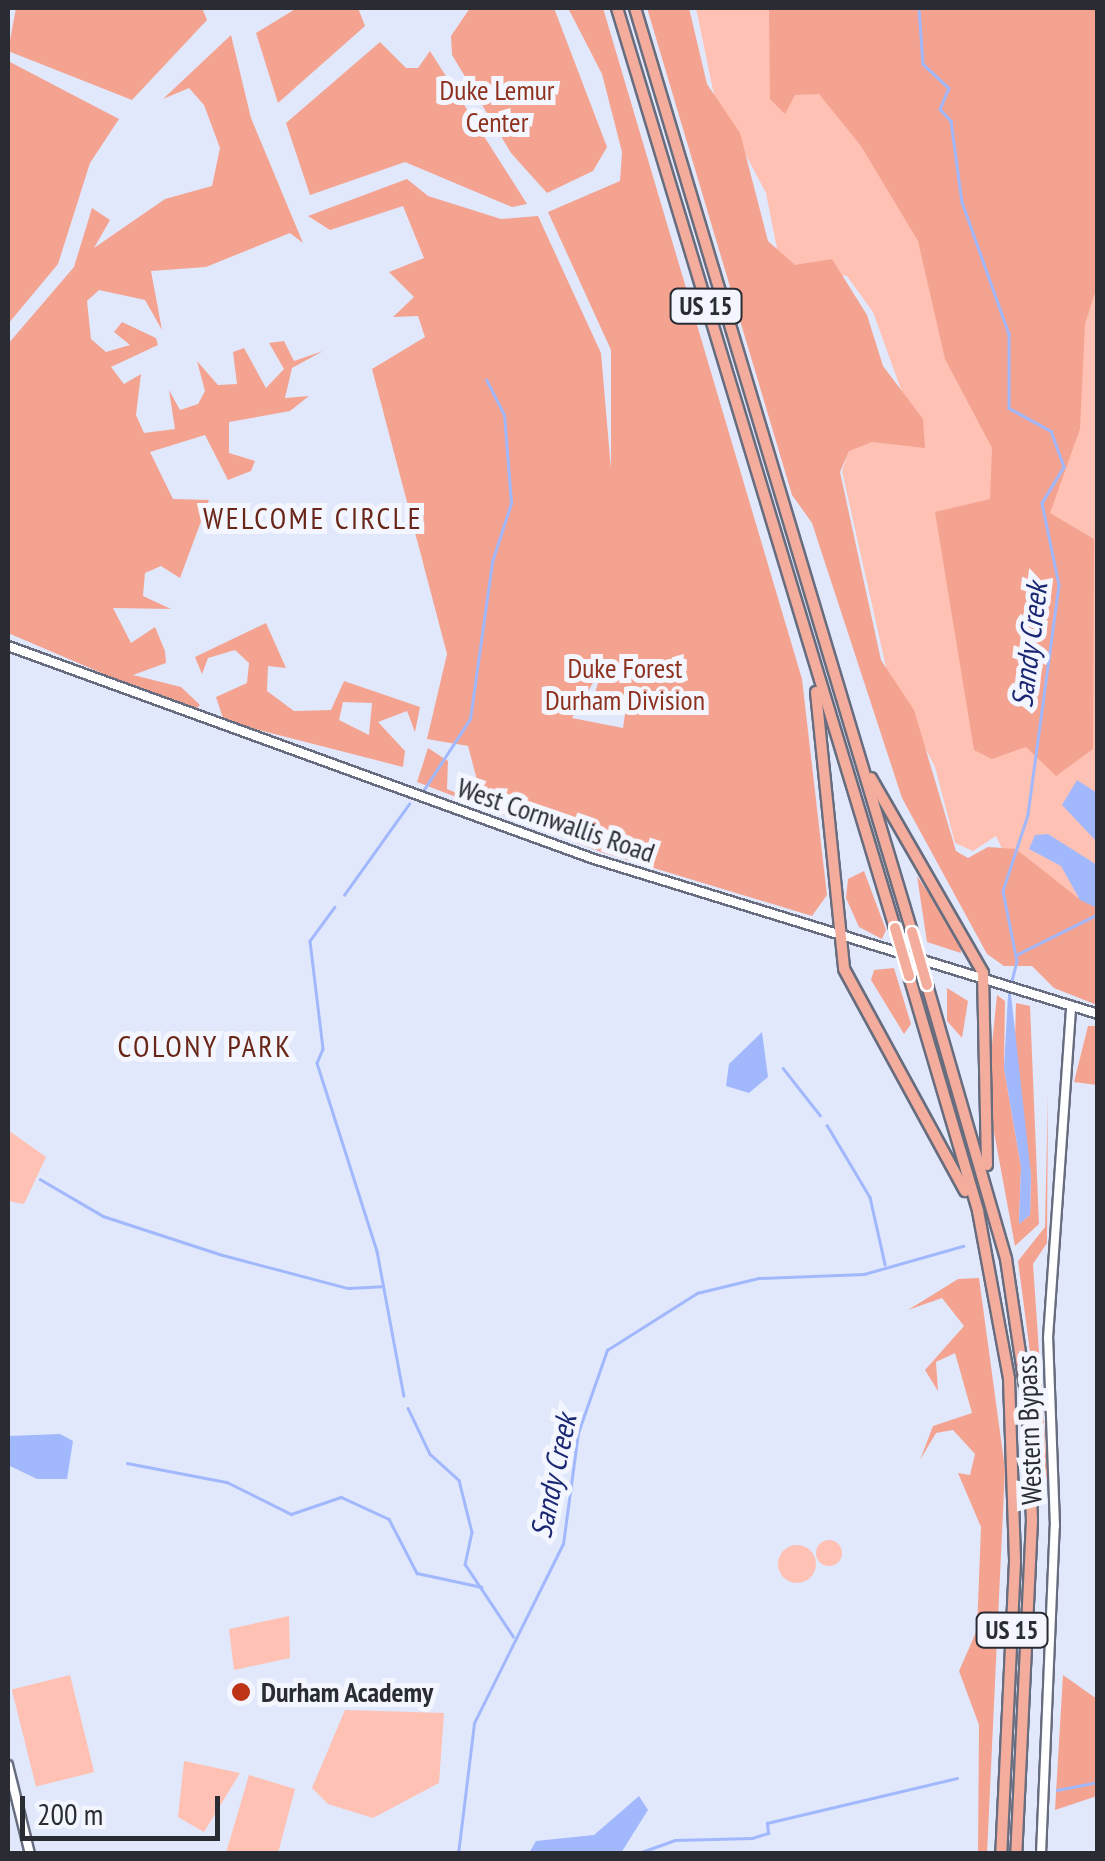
<!DOCTYPE html>
<style>
body{margin:0}
#map{position:relative;width:1105px;height:1861px;overflow:hidden;background:#e1e8fc;font-family:"PT Sans Narrow",sans-serif}
div>[style]{position:absolute}
.green>*{inset:0;background:#fec1b3;transform-origin:0 0}
.round{border-radius:50%}
.forest>*{inset:0;background:#f4a391}
.water>*{inset:0;background:#a2b8fc}
.stream>*{height:2.5px;margin:-1.25px;padding:0 1.25px;transform-origin:1.25px;border-radius:1.25px;background:#a2b8fc}
.roads{filter:drop-shadow(2px 0 #676d7e) drop-shadow(-2px 0 #676d7e) drop-shadow(0 2px #676d7e) drop-shadow(0 -2px #676d7e)}
.minor>*{height:8px;margin:-4px;padding:0 4px;transform-origin:4px;border-radius:4px;background:#fff}
.highway>*{height:10px;margin:-5px;padding:0 5px;transform-origin:5px;border-radius:5px;background:#f4ad9c}
.bridges{filter:drop-shadow(2px 0 #fff) drop-shadow(-2px 0 #fff) drop-shadow(0 2px #fff) drop-shadow(0 -2px #fff)}
.highway-bridge>*{height:10px;margin:-5px;padding:0 5px;transform-origin:5px;border-radius:5px;background:#f4ad9c}
.dots>*{width:28px;height:28px;translate:-50% -50%;box-sizing:border-box;border:5px solid #f3f6fe;border-radius:50%}
span{translate:-50% -50%;white-space:nowrap;text-align:center;line-height:1.15;-webkit-text-stroke:10px #f3f6fe;paint-order:stroke}
.shield-label span{padding:2px 8px;background:#f3f6fe;border:2px solid;border-radius:8px;-webkit-text-stroke-width:0}
.shield-label{font-size:25px;color:#292c33;font-weight:700}
.park-label{font-size:28px;color:#8e321f}
.street-label{font-size:28px;color:#292c33}
.poi-label{font-size:28px;color:#292c33;font-weight:700}
.left{translate:0 -50%;text-align:left}
.neighbourhood-label{font-size:30px;color:#692618;letter-spacing:2.5px}
.water-label{font-size:30px;color:#1b2772;font-style:italic}
.frame{position:absolute;inset:0;border:10px solid #292c33;pointer-events:none}
.scale{position:absolute;left:20px;top:1796px;width:200px;height:45px;box-sizing:border-box;border:5px solid #292c33;border-top:0;padding-left:12px;font-size:30px;line-height:35px;white-space:nowrap;color:#292c33;-webkit-text-stroke:8px #f3f6fe;paint-order:stroke}
</style>
<div id="map">
<div class="green">
<i style="clip-path:polygon(696px 8px,1097px 8px,1097px 903px,1078px 904px,1006px 857px,996px 836px,973px 851px,955px 843px,935px 767px,888px 676px,842px 471px,849px 450px,912px 420px,873px 312px,847px 276px,787px 270px,779px 259px,766px 193px,714px 95px)"></i>
<i style="clip-path:polygon(8px 1130px,46px 1157px,24px 1204px,8px 1201px)"></i>
<i class="round" style="left:816px;top:1540px;width:26px;height:26px"></i>
<i class="round" style="left:778px;top:1545px;width:38px;height:38px"></i>
<i style="clip-path:polygon(289px 1616px,290px 1658px,234px 1670px,229px 1629px)"></i>
<i style="left:70px;top:1675px;width:100px;height:60px;rotate:76deg"></i>
<i style="clip-path:polygon(345px 1710px,444px 1713px,439px 1783px,373px 1818px,328px 1804px,312px 1788px)"></i>
<i style="clip-path:polygon(184px 1761px,240px 1773px,204px 1832px,178px 1817px)"></i>
<i style="clip-path:polygon(249px 1775px,295px 1789px,278px 1853px,226px 1853px)"></i>
</div>
<div class="forest">
<i style="clip-path:polygon(16px 8px,202px 8px,207px 20px,132px 100px,8px 51px)"></i>
<i style="clip-path:polygon(297px 8px,358px 8px,365px 26px,278px 103px,256px 33px)"></i>
<i style="clip-path:polygon(470px 8px,554px 8px,607px 147px,593px 171px,547px 193px,511px 153px,452px 55px,451px 36px)"></i>
<i style="clip-path:polygon(evenodd,568px 8px,603px 8px,802px 679px,827px 895px,812px 916px,601px 852px,417px 782px,428px 748px,448px 761px,447px 789px,470px 799px,477px 780px,468px 746px,427px 739px,447px 654px,372px 369px,425px 337px,418px 316px,393px 317px,414px 297px,389px 272px,424px 258px,403px 206px,330px 230px,308px 216px,407px 179px,428px 196px,501px 219px,538px 216px,601px 353px,611px 469px,611px 350px,548px 212px,620px 181px,622px 152px,602px 74px,568px 8px,603px 666px,593px 700px,625px 714px,623px 728px,572px 718px,603px 666px)"></i>
<i style="clip-path:polygon(647px 8px,689px 8px,707px 84px,740px 133px,768px 241px,795px 265px,832px 259px,867px 315px,883px 366px,923px 419px,925px 448px,872px 442px,849px 451px,840px 472px,881px 660px,914px 710px,956px 851px,968px 858px,988px 847px,1016px 849px,1078px 898px,1097px 900px,1097px 1005px,1054px 988px,1032px 966px,1004px 966px,987px 954px,902px 798px,812px 523px,792px 495px)"></i>
<i style="clip-path:polygon(769px 8px,1097px 8px,1097px 286px,1085px 324px,1080px 429px,1050px 513px,1094px 539px,1093px 749px,1056px 776px,1026px 747px,992px 759px,974px 750px,935px 512px,990px 499px,992px 448px,945px 359px,918px 241px,861px 146px,819px 94px,795px 95px,785px 114px,770px 99px)"></i>
<i style="clip-path:polygon(231px 35px,251px 118px,303px 243px,290px 233px,206px 267px,151px 271px,162px 330px,145px 300px,99px 290px,87px 301px,91px 339px,106px 352px,130px 345px,114px 332px,122px 322px,156px 338px,158px 345px,111px 367px,124px 384px,141px 374px,136px 415px,144px 433px,175px 429px,169px 390px,180px 410px,198px 404px,205px 391px,197px 361px,218px 385px,237px 384px,233px 352px,244px 348px,266px 388px,284px 369px,269px 343px,284px 341px,294px 361px,323px 351px,292px 368px,285px 398px,309px 396px,290px 411px,229px 422px,229px 453px,255px 461px,251px 471px,228px 480px,205px 435px,150px 452px,173px 499px,209px 500px,180px 578px,161px 566px,145px 573px,143px 596px,171px 609px,113px 608px,131px 643px,155px 627px,165px 651px,166px 663px,133px 675px,181px 687px,200px 705px,193px 712px,8px 633px,8px 344px,74px 267px,92px 208px,110px 220px,94px 248px,165px 199px,212px 186px,220px 148px,204px 105px,189px 88px,163px 99px)"></i>
<i style="clip-path:polygon(380px 42px,406px 68px,418px 68px,430px 51px,527px 204px,512px 207px,405px 162px,310px 195px,286px 123px)"></i>
<i style="clip-path:polygon(8px 61px,119px 119px,90px 163px,58px 264px,8px 324px)"></i>
<i style="clip-path:polygon(evenodd,266px 623px,286px 668px,268px 666px,267px 691px,294px 711px,331px 710px,344px 681px,420px 707px,415px 732px,407px 711px,378px 722px,405px 751px,403px 767px,224px 721px,216px 697px,247px 683px,249px 663px,235px 650px,208px 658px,202px 674px,195px 657px,266px 623px,343px 702px,372px 703px,369px 735px,339px 720px,343px 702px)"></i>
<i style="clip-path:polygon(864px 871px,886px 930px,882px 939px,859px 927px,846px 898px,848px 879px)"></i>
<i style="clip-path:polygon(917px 876px,960px 940px,961px 953px,927px 942px)"></i>
<i style="clip-path:polygon(894px 968px,911px 1024px,904px 1034px,871px 980px,874px 970px)"></i>
<i style="clip-path:polygon(947px 988px,968px 1001px,962px 1038px,947px 1021px)"></i>
<i style="clip-path:polygon(997px 995px,1005px 1001px,1004px 1068px,1021px 1167px,1019px 1224px,1030px 1215px,1031px 1175px,1014px 1074px,1016px 1003px,1030px 1006px,1039px 1224px,1015px 1246px,987px 1094px)"></i>
<i style="clip-path:polygon(1088px 1026px,1097px 1026px,1097px 1085px,1074px 1082px)"></i>
<i style="clip-path:polygon(1048px 1092px,1047px 1243px,1033px 1264px,1049px 1497px,1018px 1261px,1045px 1227px)"></i>
<i style="clip-path:polygon(979px 1278px,1005px 1469px,987px 1854px,978px 1853px,979px 1725px,959px 1671px,977px 1630px,981px 1527px,958px 1473px,970px 1475px,975px 1454px,953px 1430px,936px 1433px,920px 1460px,933px 1426px,972px 1413px,955px 1353px,936px 1362px,938px 1391px,925px 1370px,964px 1326px,942px 1298px,908px 1310px,958px 1279px)"></i>
<i style="clip-path:polygon(1063px 1675px,1097px 1699px,1097px 1796px,1055px 1810px)"></i>
</div>
<div class="water">
<i style="clip-path:polygon(1077px 780px,1097px 793px,1097px 842px,1062px 805px)"></i>
<i style="clip-path:polygon(1048px 834px,1097px 865px,1097px 908px,1080px 900px,1061px 866px,1029px 849px,1035px 835px)"></i>
<i style="clip-path:polygon(1009px 977px,1031px 1175px,1030px 1215px,1019px 1224px,1021px 1167px,1004px 1068px)"></i>
<i style="clip-path:polygon(762px 1032px,768px 1077px,749px 1093px,726px 1086px,729px 1064px)"></i>
<i style="clip-path:polygon(60px 1434px,73px 1441px,67px 1479px,37px 1479px,8px 1465px,8px 1436px)"></i>
<i style="clip-path:polygon(639px 1796px,648px 1810px,621px 1853px,529px 1853px,536px 1841px,594px 1835px)"></i>
</div>
<div class="stream">
<i style="left:919px;top:8px;width:56px;rotate:85.9deg"></i>
<i style="left:923px;top:64px;width:35px;rotate:43deg"></i>
<i style="left:949px;top:88px;width:23px;rotate:113deg"></i>
<i style="left:940px;top:109px;width:16px;rotate:47deg"></i>
<i style="left:951px;top:121px;width:82px;rotate:82.3deg"></i>
<i style="left:962px;top:202px;width:140px;rotate:70.4deg"></i>
<i style="left:1009px;top:334px;width:74px;rotate:90deg"></i>
<i style="left:1009px;top:408px;width:48px;rotate:28.7deg"></i>
<i style="left:1051px;top:431px;width:38px;rotate:70deg"></i>
<i style="left:1064px;top:467px;width:42px;rotate:121.4deg"></i>
<i style="left:1042px;top:503px;width:84px;rotate:78.3deg"></i>
<i style="left:1059px;top:585px;width:232px;rotate:97.7deg"></i>
<i style="left:1028px;top:815px;width:80px;rotate:108.2deg"></i>
<i style="left:1003px;top:891px;width:71px;rotate:78.7deg"></i>
<i style="left:1017px;top:961px;width:21px;rotate:104deg"></i>
<i style="left:423px;top:791px;width:86px;rotate:-56.9deg"></i>
<i style="left:470px;top:719px;width:159px;rotate:-82deg"></i>
<i style="left:492px;top:562px;width:62px;rotate:-72.1deg"></i>
<i style="left:511px;top:503px;width:88px;rotate:-94.5deg"></i>
<i style="left:504px;top:415px;width:39px;rotate:-117deg"></i>
<i style="left:344px;top:895px;width:112px;rotate:-54.5deg"></i>
<i style="left:335px;top:907px;width:42px;rotate:126.3deg"></i>
<i style="left:310px;top:941px;width:109px;rotate:83.1deg"></i>
<i style="left:323px;top:1049px;width:15px;rotate:113deg"></i>
<i style="left:317px;top:1063px;width:197px;rotate:72.3deg"></i>
<i style="left:377px;top:1251px;width:147px;rotate:79.5deg"></i>
<i style="left:1016px;top:955px;width:92px;rotate:-26.6deg"></i>
<i style="left:783px;top:1068px;width:60px;rotate:51.8deg"></i>
<i style="left:827px;top:1125px;width:84px;rotate:59.2deg"></i>
<i style="left:870px;top:1197px;width:69px;rotate:77.4deg"></i>
<i style="left:40px;top:1179px;width:73px;rotate:30.4deg"></i>
<i style="left:103px;top:1216px;width:122px;rotate:18.1deg"></i>
<i style="left:219px;top:1254px;width:133px;rotate:14.8deg"></i>
<i style="left:348px;top:1288px;width:34px;rotate:-3deg"></i>
<i style="left:408px;top:1408px;width:51px;rotate:64.4deg"></i>
<i style="left:430px;top:1454px;width:39px;rotate:42deg"></i>
<i style="left:459px;top:1480px;width:54px;rotate:76deg"></i>
<i style="left:472px;top:1532px;width:33px;rotate:102deg"></i>
<i style="left:465px;top:1564px;width:87px;rotate:56.3deg"></i>
<i style="left:127px;top:1463px;width:102px;rotate:10.8deg"></i>
<i style="left:227px;top:1482px;width:72px;rotate:26.6deg"></i>
<i style="left:291px;top:1514px;width:53px;rotate:-18.8deg"></i>
<i style="left:341px;top:1497px;width:53px;rotate:24.6deg"></i>
<i style="left:389px;top:1519px;width:61px;rotate:62.6deg"></i>
<i style="left:417px;top:1573px;width:66px;rotate:12.2deg"></i>
<i style="left:1057px;top:1790px;width:42px;rotate:-11deg"></i>
<i style="left:458px;top:1854px;width:132px;rotate:-83deg"></i>
<i style="left:474px;top:1723px;width:200px;rotate:-63.6deg"></i>
<i style="left:563px;top:1544px;width:112px;rotate:-82.3deg"></i>
<i style="left:578px;top:1433px;width:88px;rotate:-70.7deg"></i>
<i style="left:607px;top:1350px;width:107px;rotate:-32.3deg"></i>
<i style="left:697px;top:1293px;width:64px;rotate:-13.6deg"></i>
<i style="left:759px;top:1278px;width:105px;rotate:-2.2deg"></i>
<i style="left:864px;top:1274px;width:103px;rotate:-15.8deg"></i>
<i style="left:636px;top:1854px;width:41px;rotate:-19.7deg"></i>
<i style="left:675px;top:1840px;width:77px;rotate:-1.5deg"></i>
<i style="left:752px;top:1838px;width:17px;rotate:-17deg"></i>
<i style="left:768px;top:1833px;width:10px;rotate:-96deg"></i>
<i style="left:767px;top:1823px;width:195px;rotate:-13.3deg"></i>
</div>
<div class="roads">
<div class="minor">
<i style="left:8px;top:646px;width:624px;rotate:19.98deg"></i>
<i style="left:594px;top:859px;width:527px;rotate:17.09deg"></i>
<i style="left:8px;top:1765px;width:92px;rotate:76.1deg"></i>
<i style="left:1041px;top:1854px;width:328px;rotate:-87.6deg"></i>
<i style="left:1055px;top:1526px;width:188px;rotate:-92.1deg"></i>
<i style="left:1048px;top:1338px;width:333px;rotate:-86deg"></i>
</div>
<div class="highway">
<i style="left:617px;top:8px;width:961px;rotate:73.19deg"></i>
<i style="left:635px;top:8px;width:965px;rotate:73.31deg"></i>
<i style="left:816px;top:692px;width:278px;rotate:84.2deg"></i>
<i style="left:844px;top:969px;width:253px;rotate:61.4deg"></i>
<i style="left:871px;top:778px;width:225px;rotate:60.1deg"></i>
<i style="left:983px;top:973px;width:192px;rotate:88.8deg"></i>
<i style="left:909px;top:976px;width:245px;rotate:73.6deg"></i>
<i style="left:978px;top:1211px;width:171px;rotate:79.5deg"></i>
<i style="left:1009px;top:1379px;width:183px;rotate:88.1deg"></i>
<i style="left:1015px;top:1562px;width:292px;rotate:92.7deg"></i>
<i style="left:927px;top:985px;width:285px;rotate:73.9deg"></i>
<i style="left:1006px;top:1259px;width:150px;rotate:81.5deg"></i>
<i style="left:1028px;top:1407px;width:113px;rotate:88deg"></i>
<i style="left:1032px;top:1520px;width:334px;rotate:92.7deg"></i>
</div>
</div>
<div class="bridges">
<div class="highway-bridge">
<i style="left:895px;top:928px;width:50px;rotate:73.7deg"></i>
<i style="left:912px;top:932px;width:55px;rotate:74.2deg"></i>
</div>
</div>
<div class="dots">
<i style="left:241px;top:1692px;background:#bd3315"></i>
</div>
<div class="shield-label">
<span style="left:706px;top:306px">US 15</span>
<span style="left:1012px;top:1630px">US 15</span>
</div>
<div class="park-label">
<span style="left:497px;top:106px">Duke Lemur<br>Center</span>
<span style="left:625px;top:684px">Duke Forest<br>Durham Division</span>
</div>
<div class="street-label">
<span style="left:556px;top:820px;rotate:19deg">West Cornwallis Road</span>
<span style="left:1029px;top:1430px;rotate:-92deg">Western Bypass</span>
</div>
<div class="poi-label">
<span class="left" style="left:261px;top:1692px">Durham Academy</span>
</div>
<div class="neighbourhood-label">
<span style="left:313px;top:518px">WELCOME CIRCLE</span>
<span style="left:205px;top:1046px">COLONY PARK</span>
</div>
<div class="water-label">
<span style="left:1029px;top:645px;rotate:-83deg">Sandy Creek</span>
<span style="left:553px;top:1476px;rotate:-78deg">Sandy Creek</span>
</div>
<div class="frame"></div>
<div class="scale">200 m</div>
</div>
